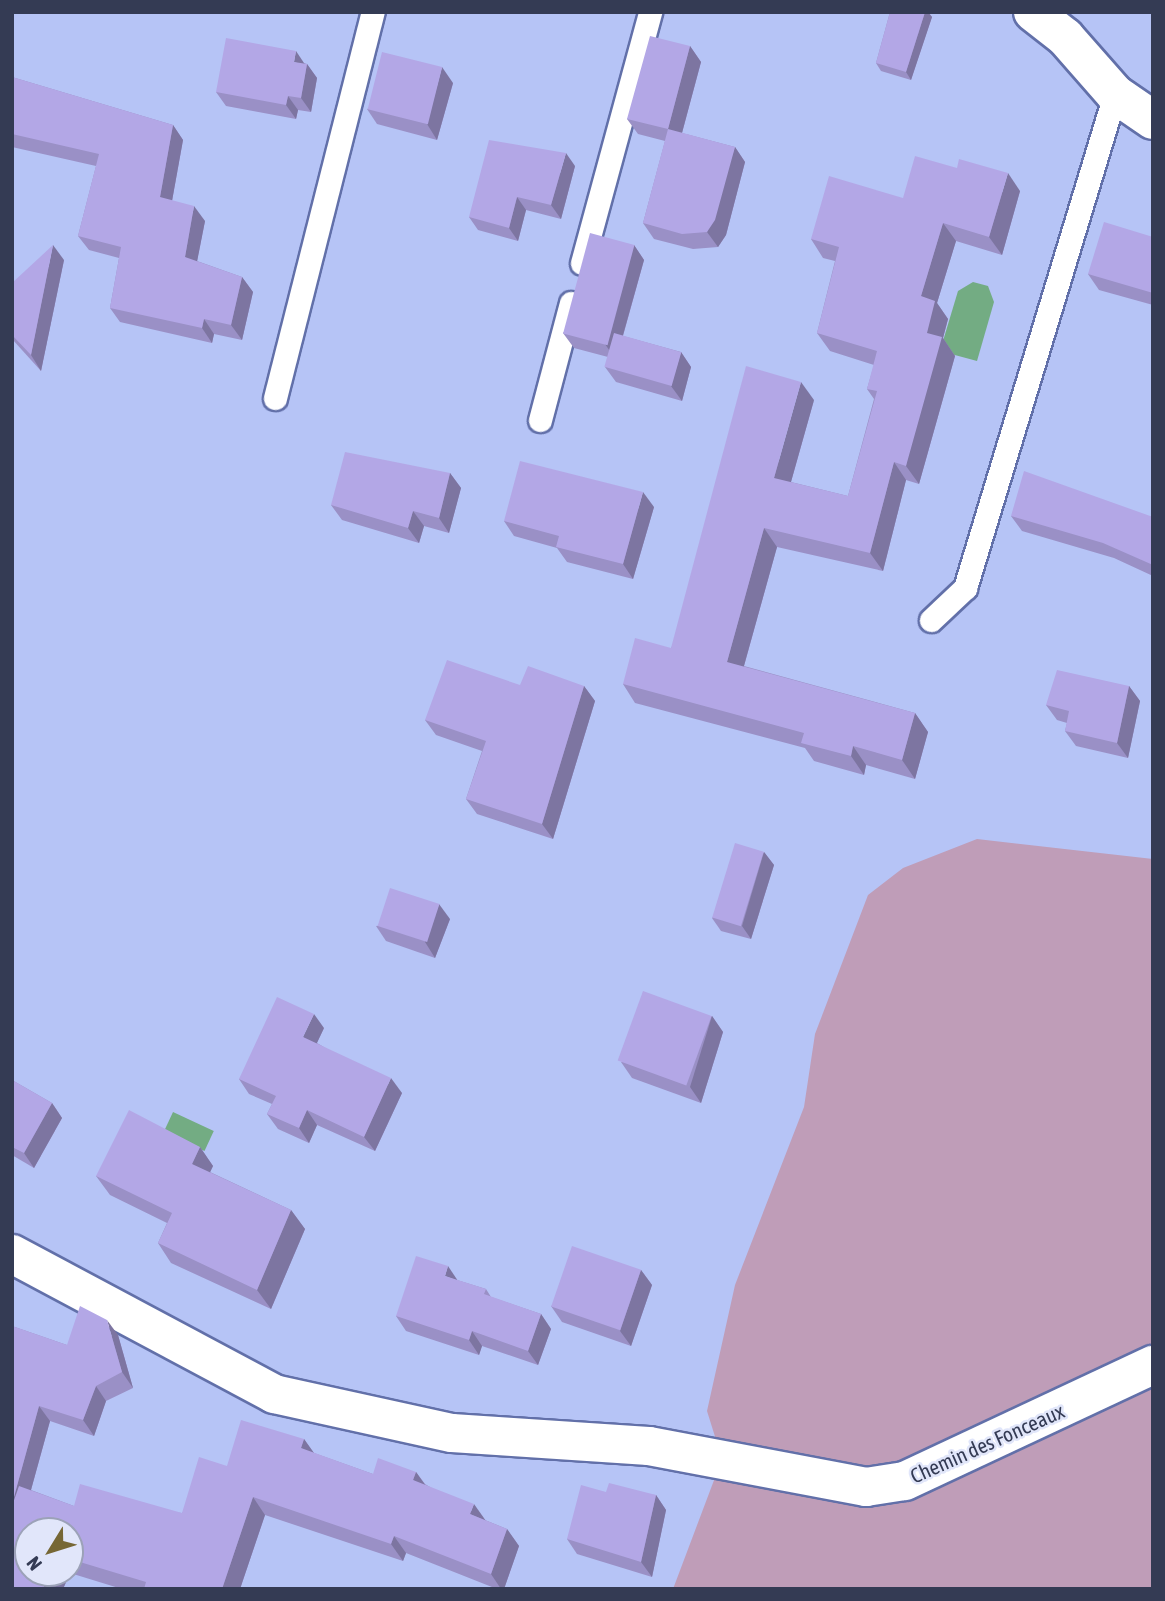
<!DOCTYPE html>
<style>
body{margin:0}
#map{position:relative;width:1165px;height:1601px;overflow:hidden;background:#b6c4f6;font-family:"Asap Condensed",sans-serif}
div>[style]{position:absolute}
.green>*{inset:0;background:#bf9db8}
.water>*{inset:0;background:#73ac83;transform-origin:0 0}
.roads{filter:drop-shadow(2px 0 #6270a9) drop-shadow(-2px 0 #6270a9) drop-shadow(0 2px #6270a9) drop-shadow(0 -2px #6270a9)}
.lane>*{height:23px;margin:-11.5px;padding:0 11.5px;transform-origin:11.5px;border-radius:11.5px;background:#fff}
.street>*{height:38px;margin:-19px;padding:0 19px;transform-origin:19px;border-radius:19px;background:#fff}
.wall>*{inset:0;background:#9a90c6}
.shaded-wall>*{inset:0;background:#7d75a1}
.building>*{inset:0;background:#b3a7e6;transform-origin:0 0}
span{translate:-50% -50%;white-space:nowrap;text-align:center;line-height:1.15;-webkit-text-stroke:5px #e1e6fa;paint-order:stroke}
.street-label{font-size:21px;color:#343b54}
.frame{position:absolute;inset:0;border:14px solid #343b54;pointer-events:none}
.north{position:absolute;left:14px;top:1517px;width:70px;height:70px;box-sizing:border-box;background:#e1e6fa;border:2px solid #9ca2b8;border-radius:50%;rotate:232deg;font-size:19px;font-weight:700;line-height:28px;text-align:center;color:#343b54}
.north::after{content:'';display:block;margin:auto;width:24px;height:32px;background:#766735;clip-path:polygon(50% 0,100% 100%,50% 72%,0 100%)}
</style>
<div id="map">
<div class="green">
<i style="clip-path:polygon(977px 839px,1153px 859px,1153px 1589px,673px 1589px,722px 1459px,707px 1411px,735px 1285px,804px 1107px,815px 1034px,868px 895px,903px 868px)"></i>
</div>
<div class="water">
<i style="clip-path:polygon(973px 282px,988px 286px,994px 302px,977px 361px,940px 351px,958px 291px)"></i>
<i style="left:173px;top:1112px;width:45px;height:22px;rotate:25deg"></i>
</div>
<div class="roads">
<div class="lane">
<i style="left:582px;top:263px;width:260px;rotate:-74.8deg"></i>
<i style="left:275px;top:398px;width:398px;rotate:-75.8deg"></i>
<i style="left:540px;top:420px;width:121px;rotate:-75.2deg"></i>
<i style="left:931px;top:620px;width:47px;rotate:-43.3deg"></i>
<i style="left:965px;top:588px;width:516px;rotate:-73.11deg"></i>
</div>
<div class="street">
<i style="left:1033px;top:12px;width:41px;rotate:38deg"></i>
<i style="left:1065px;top:37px;width:76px;rotate:48.7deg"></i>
<i style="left:1115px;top:94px;width:46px;rotate:34.4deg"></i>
<i style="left:12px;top:1254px;width:297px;rotate:28.1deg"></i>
<i style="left:274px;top:1394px;width:182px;rotate:12.4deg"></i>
<i style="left:452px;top:1433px;width:197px;rotate:3.8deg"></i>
<i style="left:649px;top:1446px;width:221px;rotate:10.7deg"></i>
<i style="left:866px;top:1487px;width:39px;rotate:-9deg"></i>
<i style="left:905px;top:1481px;width:274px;rotate:-25.1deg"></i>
</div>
</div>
<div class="wall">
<i style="clip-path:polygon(890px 12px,928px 12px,932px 17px,911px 80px,881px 71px,876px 63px)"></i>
<i style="clip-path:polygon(690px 46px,701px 62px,682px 133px,735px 147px,745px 162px,726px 235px,718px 247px,693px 249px,654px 239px,643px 223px,665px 141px,638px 134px,627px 119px)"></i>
<i style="clip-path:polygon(304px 63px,307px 64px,317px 78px,311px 112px,298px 110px,296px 119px,226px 106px,216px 92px)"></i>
<i style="clip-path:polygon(12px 77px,173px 125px,183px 140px,172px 201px,205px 221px,197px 261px,242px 277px,253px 292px,242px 340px,214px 334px,212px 343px,120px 322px,110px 308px,119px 258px,89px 250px,78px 236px,96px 166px,12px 147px)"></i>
<i style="clip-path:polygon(453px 83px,437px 140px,377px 124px,367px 109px)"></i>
<i style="clip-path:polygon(575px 166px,561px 219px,526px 210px,518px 241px,478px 230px,469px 217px)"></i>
<i style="clip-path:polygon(1020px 191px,1002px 255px,956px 241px,937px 303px,948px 319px,943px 338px,955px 356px,919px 484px,906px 480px,883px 571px,777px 547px,744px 666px,915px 713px,928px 732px,915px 779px,866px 765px,864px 775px,814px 761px,805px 748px,635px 703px,623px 684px,671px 648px,814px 400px,791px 482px,848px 496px,874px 399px,867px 389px,874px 365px,830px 351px,817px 333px,835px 261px,823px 258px,811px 239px,903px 198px)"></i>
<i style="clip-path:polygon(1153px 237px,1153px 305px,1099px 290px,1088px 274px)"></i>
<i style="clip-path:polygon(634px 245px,644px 260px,623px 336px,681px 352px,691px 367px,682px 401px,616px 382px,605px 367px,608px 357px,574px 348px,563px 333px)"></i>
<i style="clip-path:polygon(64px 260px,41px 371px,12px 339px,12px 283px)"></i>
<i style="clip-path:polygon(450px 473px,461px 488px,449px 533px,424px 526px,419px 543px,342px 520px,331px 505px)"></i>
<i style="clip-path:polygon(654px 507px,633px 579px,567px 562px,557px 548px,514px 536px,504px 521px)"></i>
<i style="clip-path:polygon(1011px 516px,1153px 517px,1153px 576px,1114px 558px,1022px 531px)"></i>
<i style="clip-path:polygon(520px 685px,584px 686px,595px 701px,553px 839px,477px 814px,466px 799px,482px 751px,436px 735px,425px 720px)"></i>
<i style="clip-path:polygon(1129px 686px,1140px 701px,1128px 758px,1076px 746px,1065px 731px,1067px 723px,1057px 720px,1046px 705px)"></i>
<i style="clip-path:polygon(764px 852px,774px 865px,751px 939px,721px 931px,712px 918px)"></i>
<i style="clip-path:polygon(450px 919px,435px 958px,386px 941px,376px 926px)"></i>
<i style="clip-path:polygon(712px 1016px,723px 1032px,701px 1103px,632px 1078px,621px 1062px)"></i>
<i style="clip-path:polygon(324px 1028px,317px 1043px,402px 1093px,375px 1151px,317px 1125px,309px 1143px,278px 1129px,267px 1114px,272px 1104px,249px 1094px,239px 1079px)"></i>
<i style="clip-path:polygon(12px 1080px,52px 1103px,62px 1118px,34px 1168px,12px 1155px)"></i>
<i style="clip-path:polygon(200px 1147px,213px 1166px,210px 1172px,291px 1210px,305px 1229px,271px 1309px,171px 1263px,158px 1243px,167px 1223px,110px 1195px,96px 1176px)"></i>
<i style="clip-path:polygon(641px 1270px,652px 1285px,631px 1346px,562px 1322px,551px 1306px)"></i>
<i style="clip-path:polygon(457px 1280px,486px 1289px,491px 1297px,541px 1314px,551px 1329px,538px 1365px,482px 1346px,479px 1355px,406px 1331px,396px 1316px)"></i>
<i style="clip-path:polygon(12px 1326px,67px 1345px,118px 1335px,133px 1388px,106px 1401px,94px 1436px,50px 1421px,31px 1490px,74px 1506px,182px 1513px,227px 1466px,304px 1439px,314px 1453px,373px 1474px,416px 1472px,425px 1484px,485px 1520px,507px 1529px,519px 1546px,504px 1589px,497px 1589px,406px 1553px,403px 1561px,265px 1515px,240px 1589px,122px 1589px,70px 1573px,70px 1531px,28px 1573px,70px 1573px,63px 1589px,12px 1589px)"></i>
<i style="clip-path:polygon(606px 1492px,656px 1495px,666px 1510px,652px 1577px,577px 1554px,567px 1539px)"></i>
</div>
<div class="shaded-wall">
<i style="clip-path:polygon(925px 12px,928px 12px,932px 17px,911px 80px,906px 72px)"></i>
<i style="clip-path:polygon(690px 46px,701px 62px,679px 144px,668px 129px)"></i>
<i style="clip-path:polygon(296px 51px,306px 66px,294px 62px)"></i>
<i style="clip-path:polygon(307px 64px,317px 78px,311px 112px,301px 98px)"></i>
<i style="clip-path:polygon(442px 67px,453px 83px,437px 140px,427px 124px)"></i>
<i style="clip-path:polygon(288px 96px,298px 110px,296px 119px,286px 105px)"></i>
<i style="clip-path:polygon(173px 125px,183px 140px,170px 212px,160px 197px)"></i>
<i style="clip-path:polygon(735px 147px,745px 162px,726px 235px,718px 247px,707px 232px)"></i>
<i style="clip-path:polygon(566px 153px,575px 166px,561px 219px,551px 205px)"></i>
<i style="clip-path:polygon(1008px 173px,1020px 191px,1002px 255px,989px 237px)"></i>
<i style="clip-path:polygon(517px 197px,526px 210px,518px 241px,509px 228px)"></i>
<i style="clip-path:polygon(194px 206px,205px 221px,195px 272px,185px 257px)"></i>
<i style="clip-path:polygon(943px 223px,956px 241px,937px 303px,948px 319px,943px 338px,955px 356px,919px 484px,906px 466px,927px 333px,921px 296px)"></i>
<i style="clip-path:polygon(53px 245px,64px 260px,41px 371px,31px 355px)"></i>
<i style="clip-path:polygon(634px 245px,644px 260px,616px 360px,605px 344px)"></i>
<i style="clip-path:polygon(242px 277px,253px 292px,242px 340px,231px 325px)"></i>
<i style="clip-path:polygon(204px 319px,214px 334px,212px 343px,202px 328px)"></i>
<i style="clip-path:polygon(681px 352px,691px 367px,682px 401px,671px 386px)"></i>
<i style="clip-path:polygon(801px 382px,814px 400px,787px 496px,774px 478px)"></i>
<i style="clip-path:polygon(894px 462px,906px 480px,883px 571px,870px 553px)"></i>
<i style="clip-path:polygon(450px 473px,461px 488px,449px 533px,439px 518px)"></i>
<i style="clip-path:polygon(643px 492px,654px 507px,633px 579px,623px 564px)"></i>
<i style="clip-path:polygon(413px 511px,424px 526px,419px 543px,408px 528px)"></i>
<i style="clip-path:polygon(764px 528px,777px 547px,740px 680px,727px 662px)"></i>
<i style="clip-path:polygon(584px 686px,595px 701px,553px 839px,542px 824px)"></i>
<i style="clip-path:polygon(1129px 686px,1140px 701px,1128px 758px,1117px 743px)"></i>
<i style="clip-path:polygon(915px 713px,928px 732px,915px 779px,902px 760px)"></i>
<i style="clip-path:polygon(853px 746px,866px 765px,864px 775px,851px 756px)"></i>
<i style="clip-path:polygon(764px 852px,774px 865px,751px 939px,742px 926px)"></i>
<i style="clip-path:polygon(439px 904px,450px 919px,435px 958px,425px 942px)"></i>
<i style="clip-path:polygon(314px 1014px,324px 1028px,313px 1051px,303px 1037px)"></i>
<i style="clip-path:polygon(712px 1016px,723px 1032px,701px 1103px,690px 1087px)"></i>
<i style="clip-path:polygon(391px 1078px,402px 1093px,375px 1151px,364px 1137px)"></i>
<i style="clip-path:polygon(52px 1103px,62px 1118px,34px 1168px,24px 1153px)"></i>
<i style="clip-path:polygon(307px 1110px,317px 1125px,309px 1143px,299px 1128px)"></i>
<i style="clip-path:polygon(200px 1147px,213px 1166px,205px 1183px,192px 1164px)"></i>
<i style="clip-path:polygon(291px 1210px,305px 1229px,271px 1309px,257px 1290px)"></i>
<i style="clip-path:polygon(448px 1266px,458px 1281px,445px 1276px)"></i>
<i style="clip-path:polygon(641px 1270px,652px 1285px,631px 1346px,620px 1331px)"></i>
<i style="clip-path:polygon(541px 1314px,551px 1329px,538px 1365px,528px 1351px)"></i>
<i style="clip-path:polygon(107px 1320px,118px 1335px,133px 1388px,122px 1372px)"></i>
<i style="clip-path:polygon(472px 1331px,482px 1346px,479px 1355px,469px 1340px)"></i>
<i style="clip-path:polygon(96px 1386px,106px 1401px,94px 1436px,83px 1420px)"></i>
<i style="clip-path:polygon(39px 1406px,50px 1421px,21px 1526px,12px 1504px)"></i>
<i style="clip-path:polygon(304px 1439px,316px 1456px,301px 1448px)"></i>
<i style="clip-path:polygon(416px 1472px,428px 1489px,413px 1480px)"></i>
<i style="clip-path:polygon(656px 1495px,666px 1510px,652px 1577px,641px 1562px)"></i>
<i style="clip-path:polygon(253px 1497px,265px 1515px,240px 1589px,222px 1589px)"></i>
<i style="clip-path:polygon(474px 1504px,486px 1521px,470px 1514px)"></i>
<i style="clip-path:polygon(507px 1529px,519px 1546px,504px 1589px,501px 1589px,491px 1574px)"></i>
<i style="clip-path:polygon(394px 1536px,406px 1553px,403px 1561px,391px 1544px)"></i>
<i style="clip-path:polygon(50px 1573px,70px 1573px,63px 1589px,43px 1589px)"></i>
</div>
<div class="building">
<i style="clip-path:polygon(890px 12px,925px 12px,906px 72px,876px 63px)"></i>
<i style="clip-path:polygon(650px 36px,690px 46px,668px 129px,735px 147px,715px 220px,707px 232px,682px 234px,643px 223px,668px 129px,627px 119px)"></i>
<i style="clip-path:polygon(226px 38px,296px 51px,294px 62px,307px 64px,301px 98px,288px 96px,286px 105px,216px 92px)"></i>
<i style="left:382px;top:52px;width:62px;height:59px;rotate:14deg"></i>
<i style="clip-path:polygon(12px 77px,173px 125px,160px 197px,194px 206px,185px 257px,242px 277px,231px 325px,204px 319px,202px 328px,110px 308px,121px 247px,78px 236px,99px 154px,12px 134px)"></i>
<i style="clip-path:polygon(489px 140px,566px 153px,551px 205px,517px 197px,509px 228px,469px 217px)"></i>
<i style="clip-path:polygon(915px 156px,957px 168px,959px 159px,1008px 173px,989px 237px,943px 223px,921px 296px,935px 301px,927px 333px,942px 337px,906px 466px,894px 462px,870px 553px,764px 528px,727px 662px,915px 713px,902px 760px,853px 746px,851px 756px,801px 743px,804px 733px,623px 684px,635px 638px,671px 648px,746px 366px,801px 382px,774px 478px,848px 496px,877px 391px,867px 389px,877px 351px,817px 333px,839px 247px,811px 239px,829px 176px,903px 198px)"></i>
<i style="clip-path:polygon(1104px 222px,1153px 237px,1153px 293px,1088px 274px)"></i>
<i style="left:590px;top:233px;width:46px;height:104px;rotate:15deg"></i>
<i style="clip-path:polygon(53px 245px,31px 355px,12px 335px,12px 283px)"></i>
<i style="left:614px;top:333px;width:70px;height:35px;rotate:16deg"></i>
<i style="clip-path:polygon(345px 452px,450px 473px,439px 518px,413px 511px,408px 528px,331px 505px)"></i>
<i style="clip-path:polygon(520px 461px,643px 492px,623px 564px,556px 547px,559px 536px,504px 521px)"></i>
<i style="clip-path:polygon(1024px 471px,1153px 517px,1153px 565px,1103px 543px,1011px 516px)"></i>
<i style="clip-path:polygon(447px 660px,520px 685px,528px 666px,584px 686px,542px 824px,466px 799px,486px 741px,425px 720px)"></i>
<i style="clip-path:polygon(1057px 670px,1129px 686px,1117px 743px,1065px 731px,1069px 711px,1046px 705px)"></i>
<i style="left:735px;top:843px;width:30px;height:78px;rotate:17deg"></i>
<i style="left:390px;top:888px;width:52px;height:40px;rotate:18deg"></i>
<i style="left:643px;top:991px;width:73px;height:74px;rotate:20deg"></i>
<i style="clip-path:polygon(277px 997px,314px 1014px,303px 1037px,391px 1078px,364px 1137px,307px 1110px,299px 1128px,267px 1114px,276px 1096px,239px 1079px)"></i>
<i style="clip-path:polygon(12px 1080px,52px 1103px,24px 1153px,12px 1147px)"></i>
<i style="clip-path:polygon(129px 1110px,200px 1147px,192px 1164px,291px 1210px,257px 1290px,158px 1243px,172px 1213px,96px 1176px)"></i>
<i style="left:572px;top:1246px;width:73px;height:64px;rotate:19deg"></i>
<i style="clip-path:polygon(416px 1256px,448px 1266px,445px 1276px,486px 1289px,484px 1294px,541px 1314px,528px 1351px,472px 1331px,469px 1340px,396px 1316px)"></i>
<i style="clip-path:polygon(80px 1306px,107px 1320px,122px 1372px,96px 1386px,83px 1420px,39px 1406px,12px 1504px,12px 1326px,67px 1345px)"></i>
<i style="clip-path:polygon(241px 1420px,304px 1439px,301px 1448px,373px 1474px,378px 1458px,416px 1472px,413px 1480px,474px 1504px,470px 1514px,507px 1529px,491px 1574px,394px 1536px,391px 1544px,253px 1497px,222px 1589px,144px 1589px,146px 1582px,70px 1559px,70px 1531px,28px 1531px,28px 1573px,50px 1573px,43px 1589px,12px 1589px,12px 1506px,19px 1486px,74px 1506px,80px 1484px,182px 1513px,199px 1457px,227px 1466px)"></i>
<i style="clip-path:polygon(609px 1483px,656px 1495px,641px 1562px,567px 1539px,581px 1485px,606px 1492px)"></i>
</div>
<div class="street-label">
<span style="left:987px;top:1443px;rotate:-24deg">Chemin des Fonceaux</span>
</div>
<div class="frame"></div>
<div class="north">N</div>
</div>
